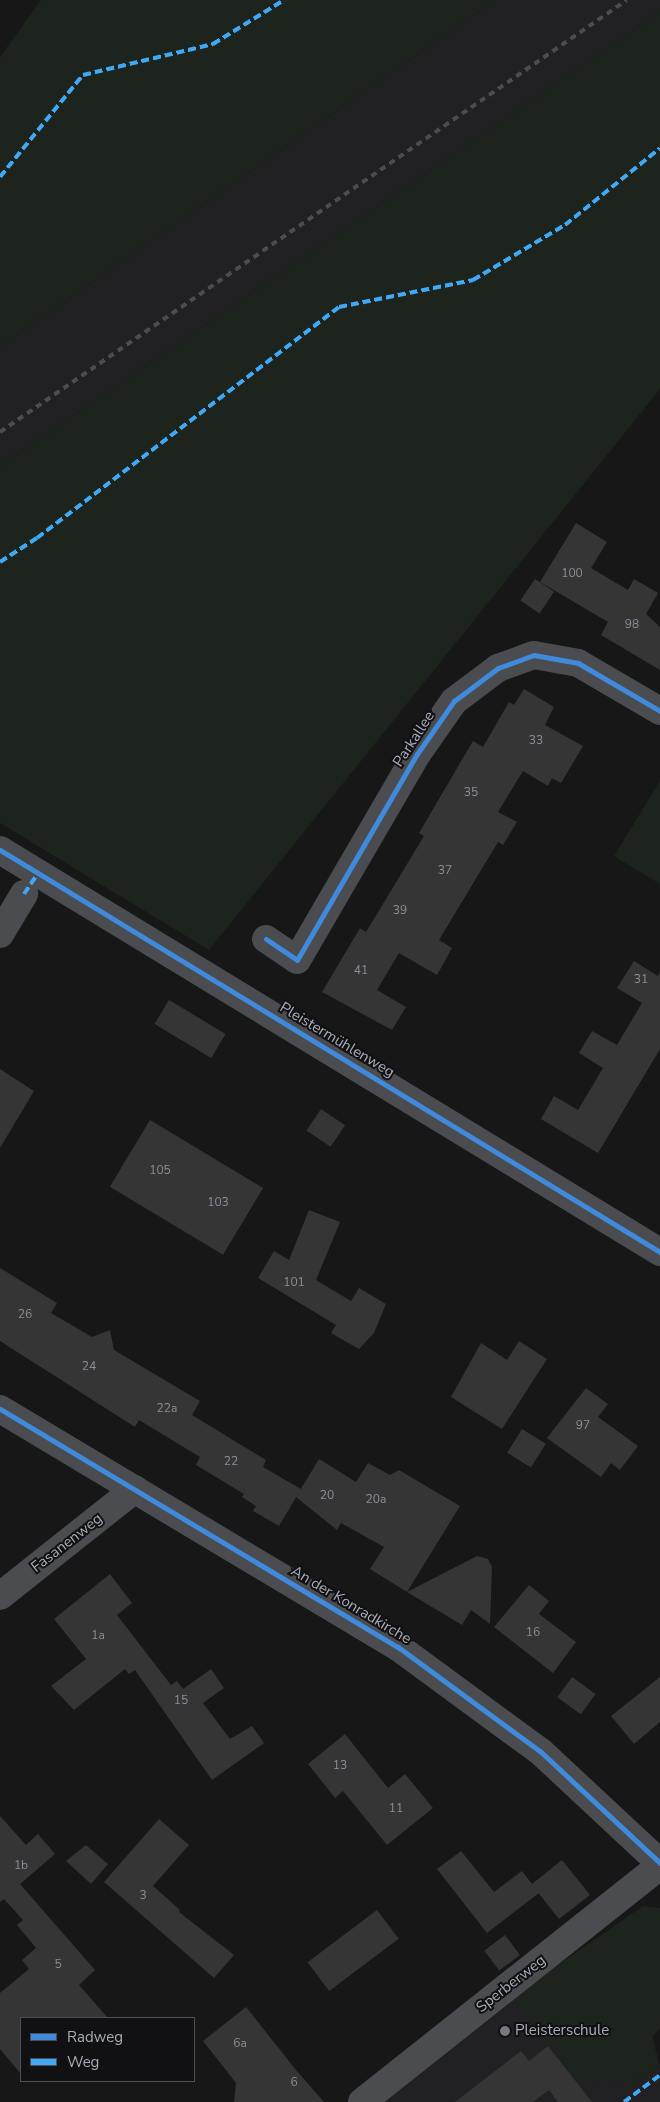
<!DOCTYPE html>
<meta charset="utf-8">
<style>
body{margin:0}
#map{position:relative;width:660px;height:2102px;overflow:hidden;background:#171717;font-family:"Nunito Sans",sans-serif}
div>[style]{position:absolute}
.built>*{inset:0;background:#212123}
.green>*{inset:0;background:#1d241e}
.building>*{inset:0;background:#353536;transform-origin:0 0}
.minor>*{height:28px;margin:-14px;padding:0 14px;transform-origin:14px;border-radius:14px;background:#4b4c50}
.rail>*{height:4px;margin-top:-2px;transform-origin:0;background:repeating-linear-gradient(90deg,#4b4c4f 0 6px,transparent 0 11px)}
.quiet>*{height:4px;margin-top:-2px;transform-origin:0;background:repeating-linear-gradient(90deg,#3fa9f5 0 8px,transparent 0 12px)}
.cycleway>*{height:5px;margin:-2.5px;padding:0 2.5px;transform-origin:2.5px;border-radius:2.5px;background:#408adc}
.dots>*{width:14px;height:14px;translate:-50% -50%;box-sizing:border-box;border:2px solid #111113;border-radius:50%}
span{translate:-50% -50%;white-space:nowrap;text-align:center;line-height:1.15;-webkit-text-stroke:4px #111113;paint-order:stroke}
.number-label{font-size:12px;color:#8b8f98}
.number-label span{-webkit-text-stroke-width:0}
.street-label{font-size:15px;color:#a8adb8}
.poi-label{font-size:15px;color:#a8adb8}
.left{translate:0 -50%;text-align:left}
.legend{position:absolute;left:20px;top:2017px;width:175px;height:65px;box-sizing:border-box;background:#111113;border:1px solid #4d4f55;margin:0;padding:6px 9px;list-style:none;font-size:15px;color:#a8adb8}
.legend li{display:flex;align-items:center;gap:10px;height:25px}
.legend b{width:25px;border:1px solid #4d4f55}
</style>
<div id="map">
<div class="built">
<i style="clip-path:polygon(495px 0,660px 0,660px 12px,0 466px,0 347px)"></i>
<i style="clip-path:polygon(513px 1996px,634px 2082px,660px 2067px,660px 2102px,380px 2102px)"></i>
</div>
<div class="green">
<i style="clip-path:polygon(41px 0,495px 0,0 347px,0 57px)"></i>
<i style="clip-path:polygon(660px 12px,660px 389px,209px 950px,0 823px,0 466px)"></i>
<i style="clip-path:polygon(660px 781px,660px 884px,614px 856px)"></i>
<i style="clip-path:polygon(643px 1906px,660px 1908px,660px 2029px,652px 2036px,660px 2067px,634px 2082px,578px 2081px,513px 1996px)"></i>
</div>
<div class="building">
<i style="clip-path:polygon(576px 523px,607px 542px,591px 568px,628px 590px,634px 579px,658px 593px,646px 614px,660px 627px,660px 670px,601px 635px,608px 622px,540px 582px)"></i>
<i style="left:535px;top:579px;width:23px;height:26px;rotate:34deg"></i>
<i style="clip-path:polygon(524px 689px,554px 707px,545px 725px,583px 746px,561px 783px,552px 778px,548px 786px,523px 771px,498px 812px,517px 822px,503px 845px,498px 842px,439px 940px,452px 948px,437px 975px,399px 953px,377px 990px,406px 1007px,392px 1030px,322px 992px,360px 928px,366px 932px,424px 836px,419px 833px,473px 741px,483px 747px,509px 702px,514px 705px)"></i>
<i style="clip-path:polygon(634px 961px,658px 976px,660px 972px,660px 1049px,598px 1153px,541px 1119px,554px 1096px,578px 1110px,603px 1068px,579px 1053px,592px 1031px,617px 1045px,642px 1003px,617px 988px)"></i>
<i style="left:169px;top:1000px;width:66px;height:28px;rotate:31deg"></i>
<i style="clip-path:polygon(0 1069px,34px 1091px,0 1148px)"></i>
<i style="left:321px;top:1109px;width:29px;height:26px;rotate:34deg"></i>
<i style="left:150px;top:1120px;width:132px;height:78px;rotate:31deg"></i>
<i style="clip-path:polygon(309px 1210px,340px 1222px,316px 1280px,351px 1301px,359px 1288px,386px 1304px,374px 1333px,359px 1349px,331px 1333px,336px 1325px,258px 1278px,274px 1251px,289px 1260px)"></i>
<i style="clip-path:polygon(0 1268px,57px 1303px,51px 1313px,92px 1337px,110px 1330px,114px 1350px,200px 1401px,192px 1415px,266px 1460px,263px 1467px,301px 1489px,279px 1526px,253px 1511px,256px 1506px,242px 1497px,244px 1494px,196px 1465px,200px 1457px,139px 1420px,135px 1427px,0 1341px)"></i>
<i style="clip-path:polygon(519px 1341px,547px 1359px,502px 1429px,451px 1397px,481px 1343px,507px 1360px)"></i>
<i style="clip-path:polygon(586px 1388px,608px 1404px,598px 1417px,638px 1446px,620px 1470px,611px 1463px,601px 1477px,547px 1438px)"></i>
<i style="left:522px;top:1429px;width:28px;height:28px;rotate:32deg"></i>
<i style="clip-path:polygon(319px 1459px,356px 1482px,368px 1463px,390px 1475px,399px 1470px,460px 1506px,407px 1592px,370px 1569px,384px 1547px,341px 1523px,337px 1530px,296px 1497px)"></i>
<i style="clip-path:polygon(477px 1556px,488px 1559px,492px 1567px,490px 1624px,471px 1610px,462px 1625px,407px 1592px)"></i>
<i style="clip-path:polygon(110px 1574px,132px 1603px,117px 1615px,171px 1685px,177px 1681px,183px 1689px,211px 1669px,224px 1688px,203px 1703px,230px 1739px,252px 1726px,264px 1743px,212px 1780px,135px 1670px,129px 1674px,125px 1669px,74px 1710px,51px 1686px,86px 1659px,54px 1619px)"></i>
<i style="clip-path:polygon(529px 1585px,549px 1601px,539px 1614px,576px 1642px,553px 1673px,494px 1627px)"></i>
<i style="left:572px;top:1677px;width:29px;height:25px;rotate:36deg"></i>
<i style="clip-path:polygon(660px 1677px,660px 1722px,634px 1744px,611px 1716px)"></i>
<i style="clip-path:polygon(345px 1734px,388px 1788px,405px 1774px,433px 1808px,387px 1845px,343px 1791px,335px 1798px,308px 1764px)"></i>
<i style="clip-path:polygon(0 1816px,26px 1845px,38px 1834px,55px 1854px,20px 1884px,95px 1970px,79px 1985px,108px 2018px,21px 2018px,21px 2074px,0 2049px,0 1993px,29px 1969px,22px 1960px,36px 1948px,17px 1925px,23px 1920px,4px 1899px,0 1902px)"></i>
<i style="clip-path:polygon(159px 1819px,189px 1845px,153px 1886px,180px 1910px,179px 1912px,234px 1955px,214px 1978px,104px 1882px)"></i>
<i style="clip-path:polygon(86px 1845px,108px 1864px,91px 1884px,66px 1861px)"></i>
<i style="clip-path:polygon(461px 1851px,494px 1892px,522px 1871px,532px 1884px,562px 1860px,590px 1895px,559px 1919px,533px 1886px,539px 1893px,487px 1933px,437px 1869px)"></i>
<i style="left:377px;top:1910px;width:36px;height:87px;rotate:53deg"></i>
<i style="left:505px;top:1935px;width:25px;height:26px;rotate:53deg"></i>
<i style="clip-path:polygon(246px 2007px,296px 2070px,324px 2102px,234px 2102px,236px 2083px,203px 2041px)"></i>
<i style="clip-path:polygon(548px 2046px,592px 2102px,558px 2102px,549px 2090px,533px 2102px,455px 2102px,521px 2051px,529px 2061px)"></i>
</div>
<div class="minor">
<i style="left:0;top:850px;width:773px;rotate:31.35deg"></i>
<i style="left:0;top:934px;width:47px;rotate:-59deg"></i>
<i style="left:266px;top:939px;width:37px;rotate:34deg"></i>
<i style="left:297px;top:960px;width:238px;rotate:-59.8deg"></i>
<i style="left:417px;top:754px;width:65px;rotate:-55.1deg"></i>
<i style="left:454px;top:701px;width:55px;rotate:-36.9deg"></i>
<i style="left:498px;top:668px;width:38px;rotate:-20deg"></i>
<i style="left:534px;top:655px;width:45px;rotate:10.3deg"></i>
<i style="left:578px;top:663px;width:95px;rotate:30.3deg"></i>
<i style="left:0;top:1409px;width:464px;rotate:30.9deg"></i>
<i style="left:398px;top:1647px;width:177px;rotate:36.3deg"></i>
<i style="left:541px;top:1752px;width:163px;rotate:43deg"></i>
<i style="left:0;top:1596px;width:172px;rotate:-38.4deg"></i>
<i style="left:362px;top:2102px;width:380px;rotate:-38.4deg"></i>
</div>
<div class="rail">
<i style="left:0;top:432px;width:761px;rotate:-34.57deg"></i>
</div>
<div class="quiet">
<i style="left:0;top:177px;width:132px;rotate:-50.9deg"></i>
<i style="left:83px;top:75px;width:134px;rotate:-13.4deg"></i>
<i style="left:213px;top:44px;width:84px;rotate:-31.8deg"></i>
<i style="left:0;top:562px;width:44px;rotate:-33deg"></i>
<i style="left:37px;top:538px;width:380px;rotate:-37.4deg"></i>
<i style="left:339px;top:307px;width:137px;rotate:-11.4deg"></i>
<i style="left:473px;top:280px;width:107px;rotate:-30.9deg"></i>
<i style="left:565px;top:225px;width:122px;rotate:-39deg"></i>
<i style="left:24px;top:894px;width:27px;rotate:-56deg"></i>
<i style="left:624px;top:2102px;width:45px;rotate:-36.9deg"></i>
</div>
<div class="cycleway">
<i style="left:0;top:850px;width:773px;rotate:31.35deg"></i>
<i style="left:266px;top:939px;width:37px;rotate:34deg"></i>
<i style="left:297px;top:960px;width:238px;rotate:-59.8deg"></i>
<i style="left:417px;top:754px;width:65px;rotate:-55.1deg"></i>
<i style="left:454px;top:701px;width:55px;rotate:-36.9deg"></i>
<i style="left:498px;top:668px;width:38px;rotate:-20deg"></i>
<i style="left:534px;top:655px;width:45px;rotate:10.3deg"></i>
<i style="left:578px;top:663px;width:95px;rotate:30.3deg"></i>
<i style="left:0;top:1409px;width:464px;rotate:30.9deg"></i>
<i style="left:398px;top:1647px;width:177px;rotate:36.3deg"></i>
<i style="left:541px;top:1752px;width:163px;rotate:43deg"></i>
</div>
<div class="dots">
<i style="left:505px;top:2031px;background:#757880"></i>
</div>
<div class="number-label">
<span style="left:572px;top:574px">100</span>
<span style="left:632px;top:625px">98</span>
<span style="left:536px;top:741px">33</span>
<span style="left:471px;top:793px">35</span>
<span style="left:445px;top:871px">37</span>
<span style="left:400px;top:911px">39</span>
<span style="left:361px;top:971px">41</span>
<span style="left:641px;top:980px">31</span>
<span style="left:160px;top:1171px">105</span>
<span style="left:218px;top:1203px">103</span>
<span style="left:294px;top:1283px">101</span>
<span style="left:25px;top:1315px">26</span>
<span style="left:89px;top:1367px">24</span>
<span style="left:167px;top:1409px">22a</span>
<span style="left:583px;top:1426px">97</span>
<span style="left:231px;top:1462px">22</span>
<span style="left:327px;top:1496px">20</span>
<span style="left:376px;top:1500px">20a</span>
<span style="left:533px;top:1633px">16</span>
<span style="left:98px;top:1636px">1a</span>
<span style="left:181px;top:1701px">15</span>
<span style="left:340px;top:1766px">13</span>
<span style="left:396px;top:1809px">11</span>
<span style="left:21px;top:1866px">1b</span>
<span style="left:143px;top:1896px">3</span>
<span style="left:58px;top:1965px">5</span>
<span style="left:240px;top:2044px">6a</span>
<span style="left:294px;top:2083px">6</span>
</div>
<div class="street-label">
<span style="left:414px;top:739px;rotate:-57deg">Parkallee</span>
<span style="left:337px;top:1040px;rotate:31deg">Pleistermühlenweg</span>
<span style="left:67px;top:1543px;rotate:-38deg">Fasanenweg</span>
<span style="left:351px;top:1605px;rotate:31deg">An der Konradkirche</span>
<span style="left:511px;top:1984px;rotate:-38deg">Sperberweg</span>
</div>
<div class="poi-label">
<span class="left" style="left:515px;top:2031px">Pleisterschule</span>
</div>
<ul class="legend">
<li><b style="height:6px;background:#408adc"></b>Radweg</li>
<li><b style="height:6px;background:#3fa9f5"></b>Weg</li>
</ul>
</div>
